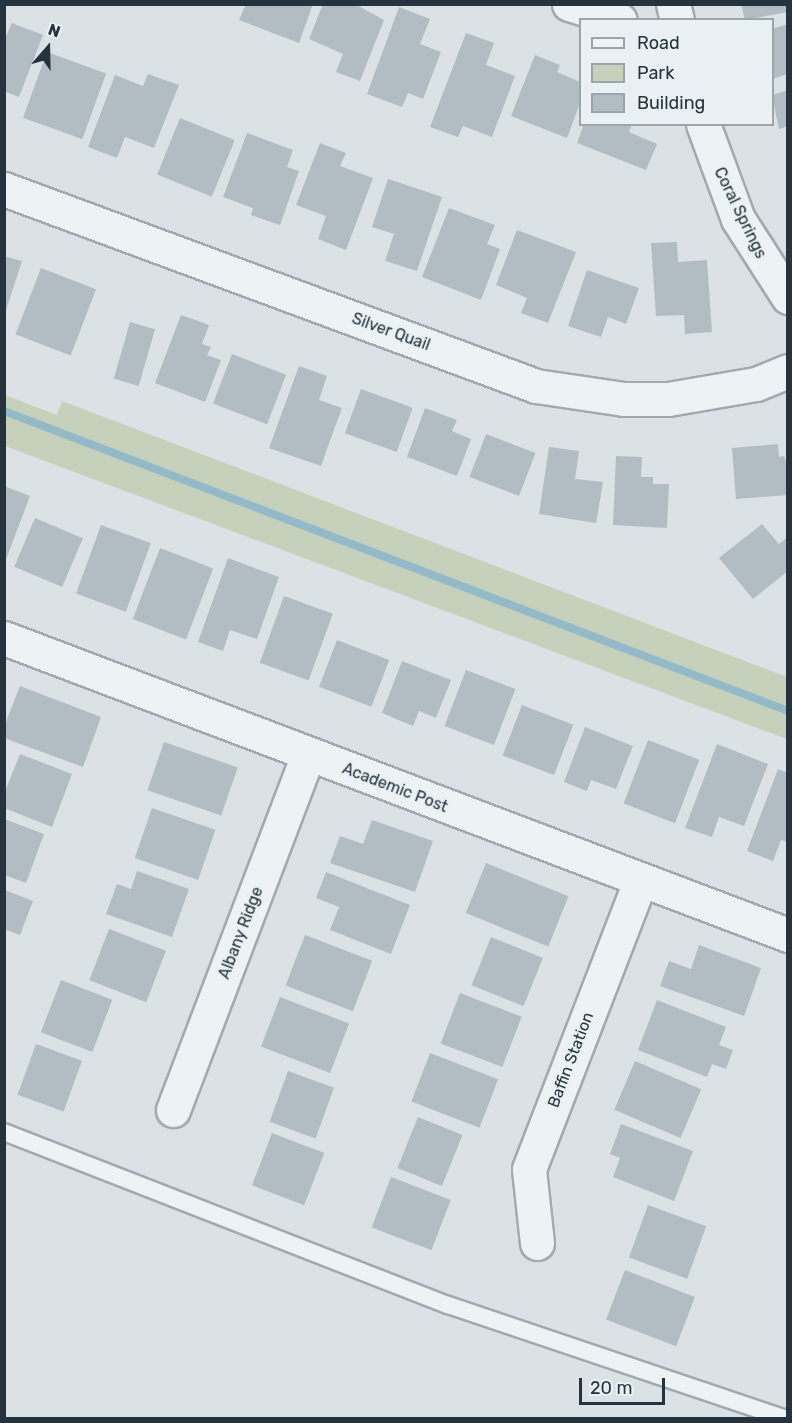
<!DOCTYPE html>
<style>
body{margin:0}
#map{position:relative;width:792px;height:1423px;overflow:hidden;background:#dbe2e6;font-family:Rubik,sans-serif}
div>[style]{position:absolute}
.green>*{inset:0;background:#c6d1bb}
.stream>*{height:8px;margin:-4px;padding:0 4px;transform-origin:4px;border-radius:4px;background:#93bac9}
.building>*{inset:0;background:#b2bdc3;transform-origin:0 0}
.roads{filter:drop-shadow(2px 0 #a0aab0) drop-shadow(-2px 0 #a0aab0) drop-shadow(0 2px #a0aab0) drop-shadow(0 -2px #a0aab0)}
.service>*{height:16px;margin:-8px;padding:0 8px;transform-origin:8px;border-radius:8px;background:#edf2f4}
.minor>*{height:33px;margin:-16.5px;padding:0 16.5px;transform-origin:16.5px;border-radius:16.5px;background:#edf2f4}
.tertiary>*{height:33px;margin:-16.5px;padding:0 16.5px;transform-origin:16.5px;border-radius:16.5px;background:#edf2f4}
span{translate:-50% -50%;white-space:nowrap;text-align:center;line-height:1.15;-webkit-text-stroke:4.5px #eaf1f4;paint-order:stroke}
.street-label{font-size:16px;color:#24333d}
.frame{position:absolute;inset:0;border:6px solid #24333d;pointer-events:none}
.legend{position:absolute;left:579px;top:18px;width:195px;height:108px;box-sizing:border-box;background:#eaf1f4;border:2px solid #9ba5ab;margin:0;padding:8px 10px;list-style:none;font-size:18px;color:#24333d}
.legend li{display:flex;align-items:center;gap:12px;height:30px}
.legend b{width:30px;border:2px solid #9ba5ab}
.north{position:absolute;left:18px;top:18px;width:60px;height:60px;-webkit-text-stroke:4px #eaf1f4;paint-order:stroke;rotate:20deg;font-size:16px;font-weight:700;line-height:24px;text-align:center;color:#24333d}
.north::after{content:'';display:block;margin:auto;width:21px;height:27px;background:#24333d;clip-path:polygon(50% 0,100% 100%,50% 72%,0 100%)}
.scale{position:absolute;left:579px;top:1378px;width:86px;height:27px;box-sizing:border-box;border:3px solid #24333d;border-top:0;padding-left:8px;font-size:18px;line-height:21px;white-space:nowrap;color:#24333d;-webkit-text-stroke:4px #eaf1f4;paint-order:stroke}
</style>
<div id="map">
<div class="green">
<i style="clip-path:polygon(5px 395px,57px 415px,62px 401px,787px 677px,787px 739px,5px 446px)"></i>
</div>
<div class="stream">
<i style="left:4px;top:411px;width:839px;rotate:20.94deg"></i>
</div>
<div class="building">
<i style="clip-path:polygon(246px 4px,313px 4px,299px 43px,239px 20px)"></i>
<i style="clip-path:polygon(323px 4px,355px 4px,384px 20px,360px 81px,336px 72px,343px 54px,309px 39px)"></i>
<i style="clip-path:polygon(741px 4px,788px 4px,788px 12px,745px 20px)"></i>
<i style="clip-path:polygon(399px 7px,430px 19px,420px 44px,441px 52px,423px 99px,408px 93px,402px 107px,367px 94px)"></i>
<i style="clip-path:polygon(12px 23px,43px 35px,19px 97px,4px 91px,4px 41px)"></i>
<i style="clip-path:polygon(788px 24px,788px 74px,772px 79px,772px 29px)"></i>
<i style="clip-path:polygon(466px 33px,494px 43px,486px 65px,515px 76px,492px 137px,463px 126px,458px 137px,430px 127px)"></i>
<i style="left:47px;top:52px;width:63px;height:70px;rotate:20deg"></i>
<i style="clip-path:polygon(535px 55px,560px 65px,557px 72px,580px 82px,580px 103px,567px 138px,511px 116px)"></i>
<i style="clip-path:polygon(148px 74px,179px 85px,154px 148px,125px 137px,117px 158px,88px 147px,115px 75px,143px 86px)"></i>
<i style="clip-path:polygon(788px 90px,788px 126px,779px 129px,772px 95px)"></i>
<i style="left:180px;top:118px;width:59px;height:61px;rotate:22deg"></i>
<i style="clip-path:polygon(584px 124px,632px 124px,629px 132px,657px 144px,646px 170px,577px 143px)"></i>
<i style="clip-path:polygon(247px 133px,293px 150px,287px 167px,299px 171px,280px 225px,251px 215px,253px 208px,223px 197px)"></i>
<i style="clip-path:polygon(320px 143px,346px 153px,340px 166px,373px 178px,346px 250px,318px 239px,326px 216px,296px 205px)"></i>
<i style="clip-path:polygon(388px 179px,442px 197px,417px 271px,385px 261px,394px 234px,372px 227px)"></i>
<i style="clip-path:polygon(449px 208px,495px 225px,487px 244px,500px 249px,481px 300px,422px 277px)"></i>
<i style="clip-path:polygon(517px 230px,576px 252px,548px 323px,521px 313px,527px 298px,496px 285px)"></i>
<i style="clip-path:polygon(677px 242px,678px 262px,707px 260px,712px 332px,685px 334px,684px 315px,656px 316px,651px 243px)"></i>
<i style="clip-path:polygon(4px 256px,22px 261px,5px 313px,4px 312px)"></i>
<i style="left:41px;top:268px;width:59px;height:71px;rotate:21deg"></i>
<i style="clip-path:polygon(587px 270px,639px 288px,626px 324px,608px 317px,601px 337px,568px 326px)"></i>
<i style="clip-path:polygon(181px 315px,209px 325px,202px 344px,211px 347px,207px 355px,221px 360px,205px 402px,155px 383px)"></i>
<i style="left:130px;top:322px;width:26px;height:59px;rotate:16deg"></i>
<i style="left:232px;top:354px;width:58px;height:53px;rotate:21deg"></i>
<i style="clip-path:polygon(299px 366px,327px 376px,319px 400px,342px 408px,321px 466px,269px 448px)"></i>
<i style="left:361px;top:389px;width:55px;height:47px;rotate:20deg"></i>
<i style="clip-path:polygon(425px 408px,457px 420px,452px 431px,471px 439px,457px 476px,407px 457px)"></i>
<i style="left:486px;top:434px;width:53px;height:46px;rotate:21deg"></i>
<i style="clip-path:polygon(778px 444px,779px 457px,784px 456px,788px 468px,788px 495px,736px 499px,732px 448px)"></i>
<i style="clip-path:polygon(549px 447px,579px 451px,575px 479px,603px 482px,596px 523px,539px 514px)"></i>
<i style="clip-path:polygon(616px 456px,642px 457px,641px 477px,653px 477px,653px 484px,669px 484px,667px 528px,613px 525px)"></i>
<i style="clip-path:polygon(4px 486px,30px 496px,5px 562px,4px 562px)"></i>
<i style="left:35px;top:518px;width:52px;height:53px;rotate:23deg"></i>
<i style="clip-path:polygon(762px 524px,779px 544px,788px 537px,788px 571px,753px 599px,719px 558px)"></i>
<i style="left:101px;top:525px;width:53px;height:73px;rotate:20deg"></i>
<i style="left:160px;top:548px;width:57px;height:76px;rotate:21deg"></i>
<i style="clip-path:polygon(228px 558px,279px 577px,257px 639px,230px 630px,223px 651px,198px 642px)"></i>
<i style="left:284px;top:596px;width:52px;height:71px;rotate:20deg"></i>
<i style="left:337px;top:640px;width:56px;height:50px;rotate:21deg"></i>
<i style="clip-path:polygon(402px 661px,451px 680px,436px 718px,419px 711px,413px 726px,382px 713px)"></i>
<i style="left:466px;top:670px;width:53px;height:60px;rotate:21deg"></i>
<i style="clip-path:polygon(20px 686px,101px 717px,83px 767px,4px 738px,4px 727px)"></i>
<i style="left:522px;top:705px;width:55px;height:54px;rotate:21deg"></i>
<i style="clip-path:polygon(585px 727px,633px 746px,616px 789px,591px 780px,587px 791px,564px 782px)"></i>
<i style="left:648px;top:740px;width:55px;height:68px;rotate:21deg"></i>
<i style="left:164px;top:742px;width:78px;height:51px;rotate:19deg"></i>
<i style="clip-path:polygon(717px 744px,768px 764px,744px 826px,719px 817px,712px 837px,685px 828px)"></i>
<i style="clip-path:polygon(20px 754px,72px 774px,52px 827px,4px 808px,4px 794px)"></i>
<i style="clip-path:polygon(778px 769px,788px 773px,788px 842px,781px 840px,773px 861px,747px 851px)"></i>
<i style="left:152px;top:808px;width:67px;height:53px;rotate:19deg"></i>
<i style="clip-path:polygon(4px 819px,44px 834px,26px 883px,4px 875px)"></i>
<i style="clip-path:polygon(372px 820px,433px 841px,415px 892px,330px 863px,340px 836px,363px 844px)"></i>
<i style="left:486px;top:863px;width:89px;height:54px;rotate:22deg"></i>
<i style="clip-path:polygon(137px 871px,189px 889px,172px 937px,106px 914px,117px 884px,131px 889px)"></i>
<i style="clip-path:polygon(326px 872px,410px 905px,391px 954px,330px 930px,339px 907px,316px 898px)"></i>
<i style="clip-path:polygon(5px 890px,33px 901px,20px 935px,7px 930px,5px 935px)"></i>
<i style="left:109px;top:929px;width:61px;height:55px;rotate:21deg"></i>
<i style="left:305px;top:935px;width:72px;height:54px;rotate:21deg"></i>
<i style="left:491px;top:937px;width:56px;height:52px;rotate:22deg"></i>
<i style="clip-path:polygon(699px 945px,761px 968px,744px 1016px,660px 986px,669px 961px,691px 969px)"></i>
<i style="left:61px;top:980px;width:55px;height:56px;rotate:21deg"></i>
<i style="left:460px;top:993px;width:66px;height:54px;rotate:21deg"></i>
<i style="left:280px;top:997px;width:74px;height:53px;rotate:21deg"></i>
<i style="clip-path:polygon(657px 1000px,726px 1027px,719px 1045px,733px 1050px,726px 1069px,712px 1064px,707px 1077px,638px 1050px)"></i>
<i style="left:36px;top:1044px;width:49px;height:54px;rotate:20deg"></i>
<i style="left:430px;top:1053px;width:73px;height:52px;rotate:21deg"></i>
<i style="left:635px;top:1061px;width:72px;height:53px;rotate:23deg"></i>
<i style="left:288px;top:1071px;width:49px;height:54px;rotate:20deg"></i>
<i style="left:418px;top:1117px;width:48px;height:55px;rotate:22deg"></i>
<i style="clip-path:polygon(621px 1124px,693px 1151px,674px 1201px,613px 1177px,620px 1158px,610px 1154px)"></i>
<i style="left:272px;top:1133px;width:56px;height:56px;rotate:21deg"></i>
<i style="left:391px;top:1177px;width:64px;height:54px;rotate:21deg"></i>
<i style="left:648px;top:1205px;width:62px;height:56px;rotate:20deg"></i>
<i style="left:625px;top:1270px;width:75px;height:53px;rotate:21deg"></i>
</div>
<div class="roads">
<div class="service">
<i style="left:4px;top:1132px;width:477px;rotate:21.3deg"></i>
<i style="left:448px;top:1305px;width:354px;rotate:18.6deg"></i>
</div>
<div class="minor">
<i style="left:569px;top:4px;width:53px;rotate:17.4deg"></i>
<i style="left:4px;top:189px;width:567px;rotate:20.32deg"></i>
<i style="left:536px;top:386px;width:89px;rotate:8.4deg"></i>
<i style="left:624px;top:399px;width:44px"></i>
<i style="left:668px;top:399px;width:89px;rotate:-9.7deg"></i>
<i style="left:756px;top:384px;width:35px;rotate:-22deg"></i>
<i style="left:4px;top:638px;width:838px;rotate:20.75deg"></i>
<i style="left:173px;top:1110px;width:380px;rotate:-69.2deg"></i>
<i style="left:537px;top:1243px;width:74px;rotate:-96.2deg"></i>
<i style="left:529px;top:1169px;width:309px;rotate:-68.9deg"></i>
</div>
<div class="tertiary">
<i style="left:673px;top:4px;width:16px;rotate:76deg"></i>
<i style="left:703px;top:124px;width:101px;rotate:69.8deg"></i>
<i style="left:738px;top:219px;width:93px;rotate:57.3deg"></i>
</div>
</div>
<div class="street-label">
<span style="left:740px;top:213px;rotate:64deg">Coral Springs</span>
<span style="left:391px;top:332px;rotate:20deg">Silver Quail</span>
<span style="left:395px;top:788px;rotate:21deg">Academic Post</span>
<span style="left:241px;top:933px;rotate:-69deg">Albany Ridge</span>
<span style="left:571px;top:1060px;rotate:-69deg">Baffin Station</span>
</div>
<div class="frame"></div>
<ul class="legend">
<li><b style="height:8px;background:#edf2f4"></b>Road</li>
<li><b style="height:16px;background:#c6d1bb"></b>Park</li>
<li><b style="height:16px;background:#b2bdc3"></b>Building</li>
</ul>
<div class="north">N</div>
<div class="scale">20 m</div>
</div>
